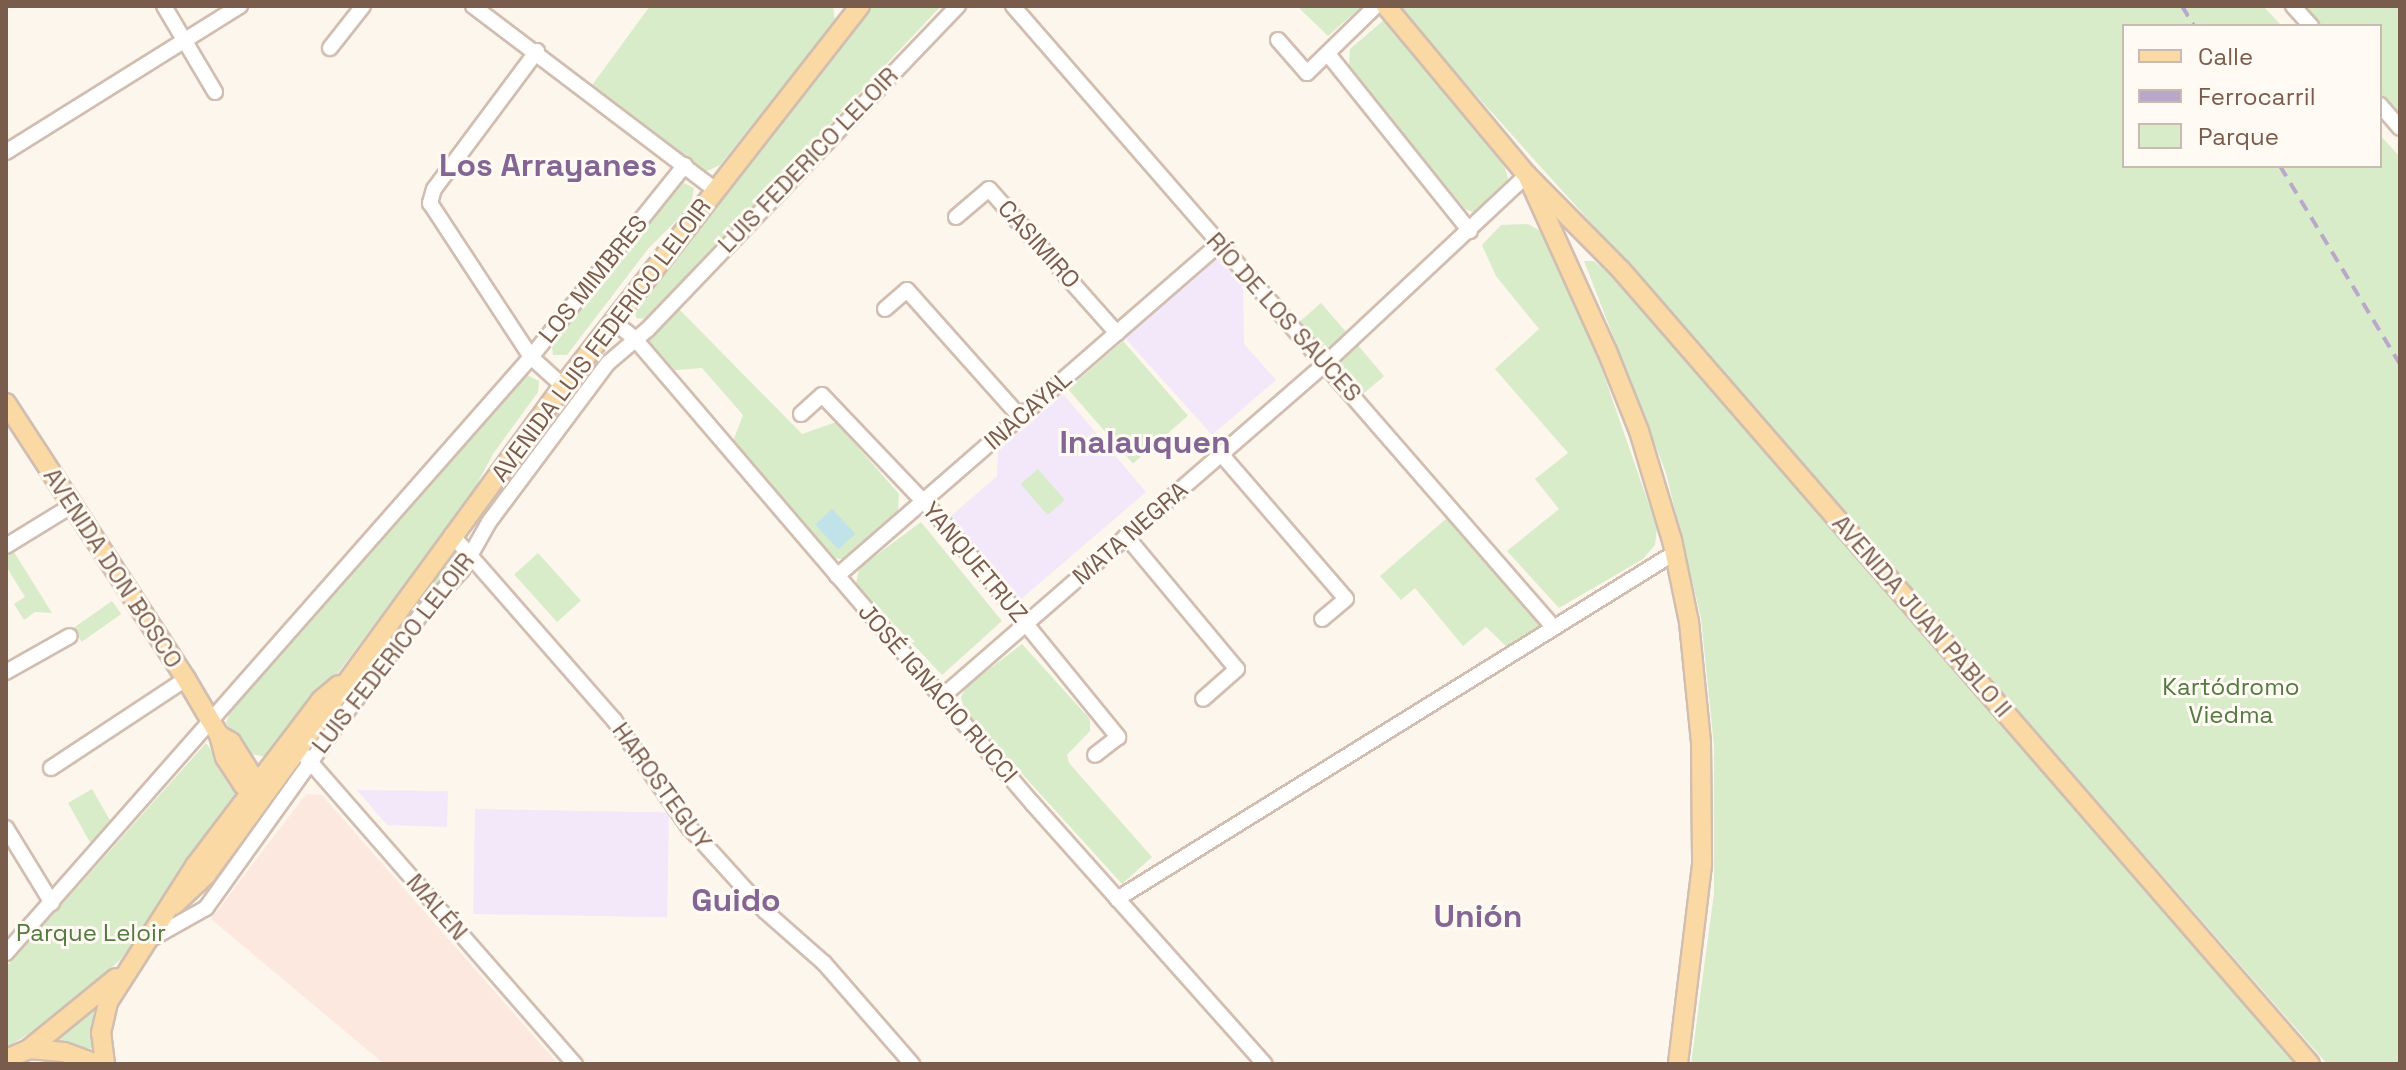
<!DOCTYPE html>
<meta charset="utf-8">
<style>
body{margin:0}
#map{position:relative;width:2406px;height:1070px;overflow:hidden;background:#fdf6ec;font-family:"Space Grotesk",sans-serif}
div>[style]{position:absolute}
.commercial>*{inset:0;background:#fde8e0}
.education>*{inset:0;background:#f3e8fa;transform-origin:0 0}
.green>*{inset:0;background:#d8ecc9;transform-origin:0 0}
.water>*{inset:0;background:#bfe3e8;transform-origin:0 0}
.roads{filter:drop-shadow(2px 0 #d1beb0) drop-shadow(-2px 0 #d1beb0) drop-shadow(0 2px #d1beb0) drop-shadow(0 -2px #d1beb0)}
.minor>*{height:14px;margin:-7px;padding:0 7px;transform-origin:7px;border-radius:7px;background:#fff}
.major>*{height:18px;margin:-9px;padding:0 9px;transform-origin:9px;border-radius:9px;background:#fbd9a5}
.rail>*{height:4px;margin-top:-2px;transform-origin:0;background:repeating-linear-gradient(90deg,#b9a8c9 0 12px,transparent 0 20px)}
span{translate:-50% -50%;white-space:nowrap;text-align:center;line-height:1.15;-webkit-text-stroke:6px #fffaf3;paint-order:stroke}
.street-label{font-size:24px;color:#7a5c4d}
.park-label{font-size:24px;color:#537a41}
.district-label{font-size:32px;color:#846695;font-weight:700}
.frame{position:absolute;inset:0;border:8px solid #7a5c4d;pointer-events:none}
.legend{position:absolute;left:2122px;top:24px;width:260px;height:144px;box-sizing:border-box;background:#fffaf3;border:2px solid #cabbb1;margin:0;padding:10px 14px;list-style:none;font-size:24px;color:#7a5c4d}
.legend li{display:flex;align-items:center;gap:16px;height:40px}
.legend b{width:40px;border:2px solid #cabbb1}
</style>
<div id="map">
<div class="commercial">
<i style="clip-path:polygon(306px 794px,322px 795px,558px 1064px,384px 1064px,211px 919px)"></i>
</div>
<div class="education">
<i style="clip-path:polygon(1219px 255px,1243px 282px,1244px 344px,1276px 380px,1212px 435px,1125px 338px)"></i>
<i style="clip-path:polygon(1063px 394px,1146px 492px,1020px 600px,950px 517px,997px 476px,998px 450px)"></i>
<i style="clip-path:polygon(357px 790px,448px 791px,447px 827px,387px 825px)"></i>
<i style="left:475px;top:809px;width:194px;height:105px;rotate:1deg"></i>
</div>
<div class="green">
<i style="clip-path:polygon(650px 6px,833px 6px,835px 21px,720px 165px,703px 173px,590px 88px)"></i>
<i style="clip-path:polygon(870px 6px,941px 6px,646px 319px,636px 318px,635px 305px)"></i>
<i style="clip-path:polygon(1297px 6px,1362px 6px,1328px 36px)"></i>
<i style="clip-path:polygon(1396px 6px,2263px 6px,2282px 26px,2124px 26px,2124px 166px,2380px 166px,2380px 135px,2400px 157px,2400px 1064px,2327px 1064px,1637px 274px)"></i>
<i style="clip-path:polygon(2293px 6px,2400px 6px,2400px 128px,2380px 105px,2380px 26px,2311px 26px)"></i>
<i style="clip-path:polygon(1385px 19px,1428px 63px,1505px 168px,1509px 182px,1477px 214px,1465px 209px,1349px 67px,1350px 49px)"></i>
<i style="clip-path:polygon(680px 181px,694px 188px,691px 206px,648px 249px,567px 355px,553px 355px,551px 341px)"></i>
<i style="clip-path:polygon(1528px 224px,1546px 234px,1598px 358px,1657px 528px,1655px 545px,1643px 559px,1559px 608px,1507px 551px,1559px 509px,1535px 479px,1568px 453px,1495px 369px,1539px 329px,1496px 276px,1482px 245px,1501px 225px)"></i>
<i style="clip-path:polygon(1584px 261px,1594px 261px,1614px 278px,2299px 1064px,1691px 1064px,1714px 893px,1714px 746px,1701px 618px,1666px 473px)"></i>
<i style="left:1321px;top:303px;width:43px;height:30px;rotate:49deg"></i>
<i style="clip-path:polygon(676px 306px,802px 434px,836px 422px,899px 494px,898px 511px,844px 559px,828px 558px,732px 444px,743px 415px,702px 368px,664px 371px,644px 342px)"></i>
<i style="left:1123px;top:341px;width:99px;height:73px;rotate:49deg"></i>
<i style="left:1357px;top:344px;width:42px;height:30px;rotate:50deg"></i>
<i style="clip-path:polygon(525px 374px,539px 381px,538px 392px,493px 454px,470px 497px,331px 682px,267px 757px,246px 753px,226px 723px,231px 709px)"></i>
<i style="left:1038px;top:469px;width:41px;height:23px;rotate:49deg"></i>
<i style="clip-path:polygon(1447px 518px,1542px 627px,1508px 648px,1486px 627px,1463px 646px,1415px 588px,1401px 600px,1380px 576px)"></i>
<i style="clip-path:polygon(921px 522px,1002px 621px,942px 675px,856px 584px,859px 568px)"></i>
<i style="clip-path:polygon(14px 552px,52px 613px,35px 612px,24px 620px,14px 604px,25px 597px,6px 566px,6px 557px)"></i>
<i style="clip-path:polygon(452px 552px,460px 554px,459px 566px,418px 609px,310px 748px)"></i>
<i style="left:538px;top:553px;width:64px;height:32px;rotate:48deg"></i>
<i style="left:112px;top:601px;width:16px;height:48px;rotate:55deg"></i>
<i style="clip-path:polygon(1022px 644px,1090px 719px,1090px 731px,1067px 755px,1069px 763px,1152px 857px,1122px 884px,964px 710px,961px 697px,966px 687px)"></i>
<i style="clip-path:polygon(206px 743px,236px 787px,233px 803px,121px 959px,64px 1012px,6px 1048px,6px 967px)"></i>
<i style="clip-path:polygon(92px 789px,111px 822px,91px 844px,68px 803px)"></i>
<i style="clip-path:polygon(94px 1006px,93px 1049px,53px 1043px,53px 1039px)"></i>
</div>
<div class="water">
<i style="left:832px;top:509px;width:34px;height:23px;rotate:47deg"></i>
</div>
<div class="roads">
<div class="minor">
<i style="left:164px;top:6px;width:100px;rotate:59.3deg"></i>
<i style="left:473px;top:6px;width:304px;rotate:37.2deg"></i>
<i style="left:1013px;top:6px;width:824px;rotate:48.98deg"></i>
<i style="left:2293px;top:6px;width:27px;rotate:48deg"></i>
<i style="left:1278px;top:40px;width:44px;rotate:48.7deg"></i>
<i style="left:1307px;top:73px;width:96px;rotate:-44.2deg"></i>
<i style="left:330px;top:48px;width:53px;rotate:-51.8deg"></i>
<i style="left:537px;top:51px;width:172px;rotate:126.7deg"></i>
<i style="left:434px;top:189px;width:15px;rotate:106deg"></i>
<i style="left:430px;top:203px;width:184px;rotate:56.7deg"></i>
<i style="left:531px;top:357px;width:43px;rotate:42.2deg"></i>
<i style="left:1328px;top:54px;width:227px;rotate:51.3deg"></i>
<i style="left:2380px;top:105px;width:30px;rotate:49deg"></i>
<i style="left:6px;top:152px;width:276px;rotate:-32deg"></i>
<i style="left:956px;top:217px;width:43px;rotate:-40.3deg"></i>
<i style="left:989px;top:189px;width:193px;rotate:48.4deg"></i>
<i style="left:885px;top:309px;width:29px;rotate:-41deg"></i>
<i style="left:907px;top:290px;width:170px;rotate:48.3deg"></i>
<i style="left:613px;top:321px;width:28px;rotate:39deg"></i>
<i style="left:635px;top:339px;width:612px;rotate:49.44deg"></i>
<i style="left:1033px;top:804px;width:348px;rotate:48.3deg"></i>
<i style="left:801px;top:414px;width:28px;rotate:-42deg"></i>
<i style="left:822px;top:395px;width:174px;rotate:46.4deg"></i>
<i style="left:942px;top:521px;width:279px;rotate:50.8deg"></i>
<i style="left:1118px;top:737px;width:29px;rotate:142deg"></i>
<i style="left:1221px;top:454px;width:191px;rotate:49.2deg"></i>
<i style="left:1346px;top:599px;width:31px;rotate:140deg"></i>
<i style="left:452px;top:535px;width:246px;rotate:48.8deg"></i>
<i style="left:614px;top:720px;width:129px;rotate:55.1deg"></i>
<i style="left:688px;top:826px;width:115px;rotate:47.8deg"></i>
<i style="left:765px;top:911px;width:79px;rotate:41.4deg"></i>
<i style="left:824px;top:963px;width:134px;rotate:48.9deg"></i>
<i style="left:1126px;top:536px;width:173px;rotate:50.2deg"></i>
<i style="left:1237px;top:669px;width:45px;rotate:138.6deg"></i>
<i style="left:6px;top:546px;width:76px;rotate:-31.6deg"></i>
<i style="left:837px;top:576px;width:506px;rotate:-40.99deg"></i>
<i style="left:6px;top:672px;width:73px;rotate:-29.4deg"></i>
<i style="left:944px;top:695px;width:506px;rotate:-40.99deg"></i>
<i style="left:1326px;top:363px;width:275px;rotate:-43.1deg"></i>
<i style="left:305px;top:756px;width:410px;rotate:48.8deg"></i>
<i style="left:51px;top:768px;width:162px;rotate:-33.4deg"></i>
<i style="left:6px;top:828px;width:88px;rotate:58.5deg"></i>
<i style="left:1117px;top:899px;width:658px;rotate:-31.83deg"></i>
<i style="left:149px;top:940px;width:65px;rotate:-29.3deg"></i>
<i style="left:206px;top:908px;width:239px;rotate:-54.4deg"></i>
<i style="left:345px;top:714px;width:127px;rotate:-52.7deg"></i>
<i style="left:422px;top:613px;width:59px;rotate:-47.1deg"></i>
<i style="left:462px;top:570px;width:55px;rotate:-60.6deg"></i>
<i style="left:489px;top:522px;width:199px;rotate:-53.2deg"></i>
<i style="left:608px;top:363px;width:52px;rotate:-40.4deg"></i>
<i style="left:648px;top:329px;width:448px;rotate:-46.2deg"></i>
<i style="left:6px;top:953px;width:794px;rotate:-48.62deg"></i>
<i style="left:531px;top:357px;width:246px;rotate:-51.3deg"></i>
</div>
<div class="major">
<i style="left:1386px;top:6px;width:220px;rotate:50.2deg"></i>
<i style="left:1527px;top:175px;width:193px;rotate:65.6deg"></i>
<i style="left:1607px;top:351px;width:86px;rotate:68.2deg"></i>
<i style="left:1639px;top:431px;width:114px;rotate:73.2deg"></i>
<i style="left:1672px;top:540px;width:84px;rotate:78.3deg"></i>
<i style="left:1689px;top:622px;width:121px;rotate:84.3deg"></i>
<i style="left:1701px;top:742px;width:123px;rotate:89.5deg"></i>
<i style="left:1702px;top:865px;width:200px;rotate:96.9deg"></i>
<i style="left:1527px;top:175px;width:134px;rotate:45.3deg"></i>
<i style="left:1621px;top:270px;width:1051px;rotate:49.05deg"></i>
<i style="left:6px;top:403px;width:330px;rotate:56.9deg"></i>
<i style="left:186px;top:679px;width:65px;rotate:59.5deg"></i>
<i style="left:219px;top:735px;width:23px;rotate:75deg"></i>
<i style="left:225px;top:757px;width:33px;rotate:57deg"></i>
<i style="left:243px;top:785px;width:10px;rotate:17deg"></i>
<i style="left:219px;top:735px;width:14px;rotate:30deg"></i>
<i style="left:231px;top:742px;width:39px;rotate:58deg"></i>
<i style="left:252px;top:775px;width:17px;rotate:80deg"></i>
<i style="left:174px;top:905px;width:44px;rotate:-43.2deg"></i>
<i style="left:206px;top:875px;width:605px;rotate:-53.87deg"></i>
<i style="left:563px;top:386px;width:482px;rotate:-52deg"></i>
<i style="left:29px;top:1049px;width:112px;rotate:-39.2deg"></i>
<i style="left:6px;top:1059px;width:25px;rotate:-23deg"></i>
<i style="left:29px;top:1049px;width:35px;rotate:5deg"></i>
<i style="left:64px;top:1052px;width:35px;rotate:20deg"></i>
<i style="left:105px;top:1064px;width:31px;rotate:-97deg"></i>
<i style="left:101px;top:1033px;width:32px;rotate:-77deg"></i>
<i style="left:108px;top:1002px;width:161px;rotate:-57.4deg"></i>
<i style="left:195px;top:866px;width:208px;rotate:-52.8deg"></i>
<i style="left:321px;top:700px;width:23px;rotate:-40deg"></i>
</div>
</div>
<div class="rail">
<i style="left:2182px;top:6px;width:23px;rotate:59deg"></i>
<i style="left:2280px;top:166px;width:232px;rotate:58.8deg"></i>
</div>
<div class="street-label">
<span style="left:808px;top:160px;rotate:-46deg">LUIS FEDERICO LELOIR</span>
<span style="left:1039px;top:244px;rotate:48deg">CASIMIRO</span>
<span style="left:593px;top:279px;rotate:-51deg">LOS MIMBRES</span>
<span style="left:1284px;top:317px;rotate:48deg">RÍO DE LOS SAUCES</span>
<span style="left:601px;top:340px;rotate:-53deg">AVENIDA LUIS FEDERICO LELOIR</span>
<span style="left:1028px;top:410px;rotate:-41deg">INACAYAL</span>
<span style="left:1130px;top:533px;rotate:-41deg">MATA NEGRA</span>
<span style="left:975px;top:562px;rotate:50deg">YANQUETRUZ</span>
<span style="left:113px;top:568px;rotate:57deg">AVENIDA DON BOSCO</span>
<span style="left:1922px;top:616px;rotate:49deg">AVENIDA JUAN PABLO II</span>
<span style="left:393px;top:653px;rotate:-52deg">LUIS FEDERICO LELOIR</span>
<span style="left:938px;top:693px;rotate:49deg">JOSÉ IGNACIO RUCCI</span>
<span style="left:662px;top:786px;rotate:54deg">HAROSTEGUY</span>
<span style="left:437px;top:907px;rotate:49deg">MALÉN</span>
</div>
<div class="park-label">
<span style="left:2231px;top:701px">Kartódromo<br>Viedma</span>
<span style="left:91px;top:933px">Parque Leloir</span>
</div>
<div class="district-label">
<span style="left:548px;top:165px">Los Arrayanes</span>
<span style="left:1145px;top:442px">Inalauquen</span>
<span style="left:736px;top:900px">Guido</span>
<span style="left:1478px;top:916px">Unión</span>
</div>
<div class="frame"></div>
<ul class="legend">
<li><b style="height:10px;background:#fbd9a5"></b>Calle</li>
<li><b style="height:10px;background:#b9a8c9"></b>Ferrocarril</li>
<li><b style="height:22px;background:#d8ecc9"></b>Parque</li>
</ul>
</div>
